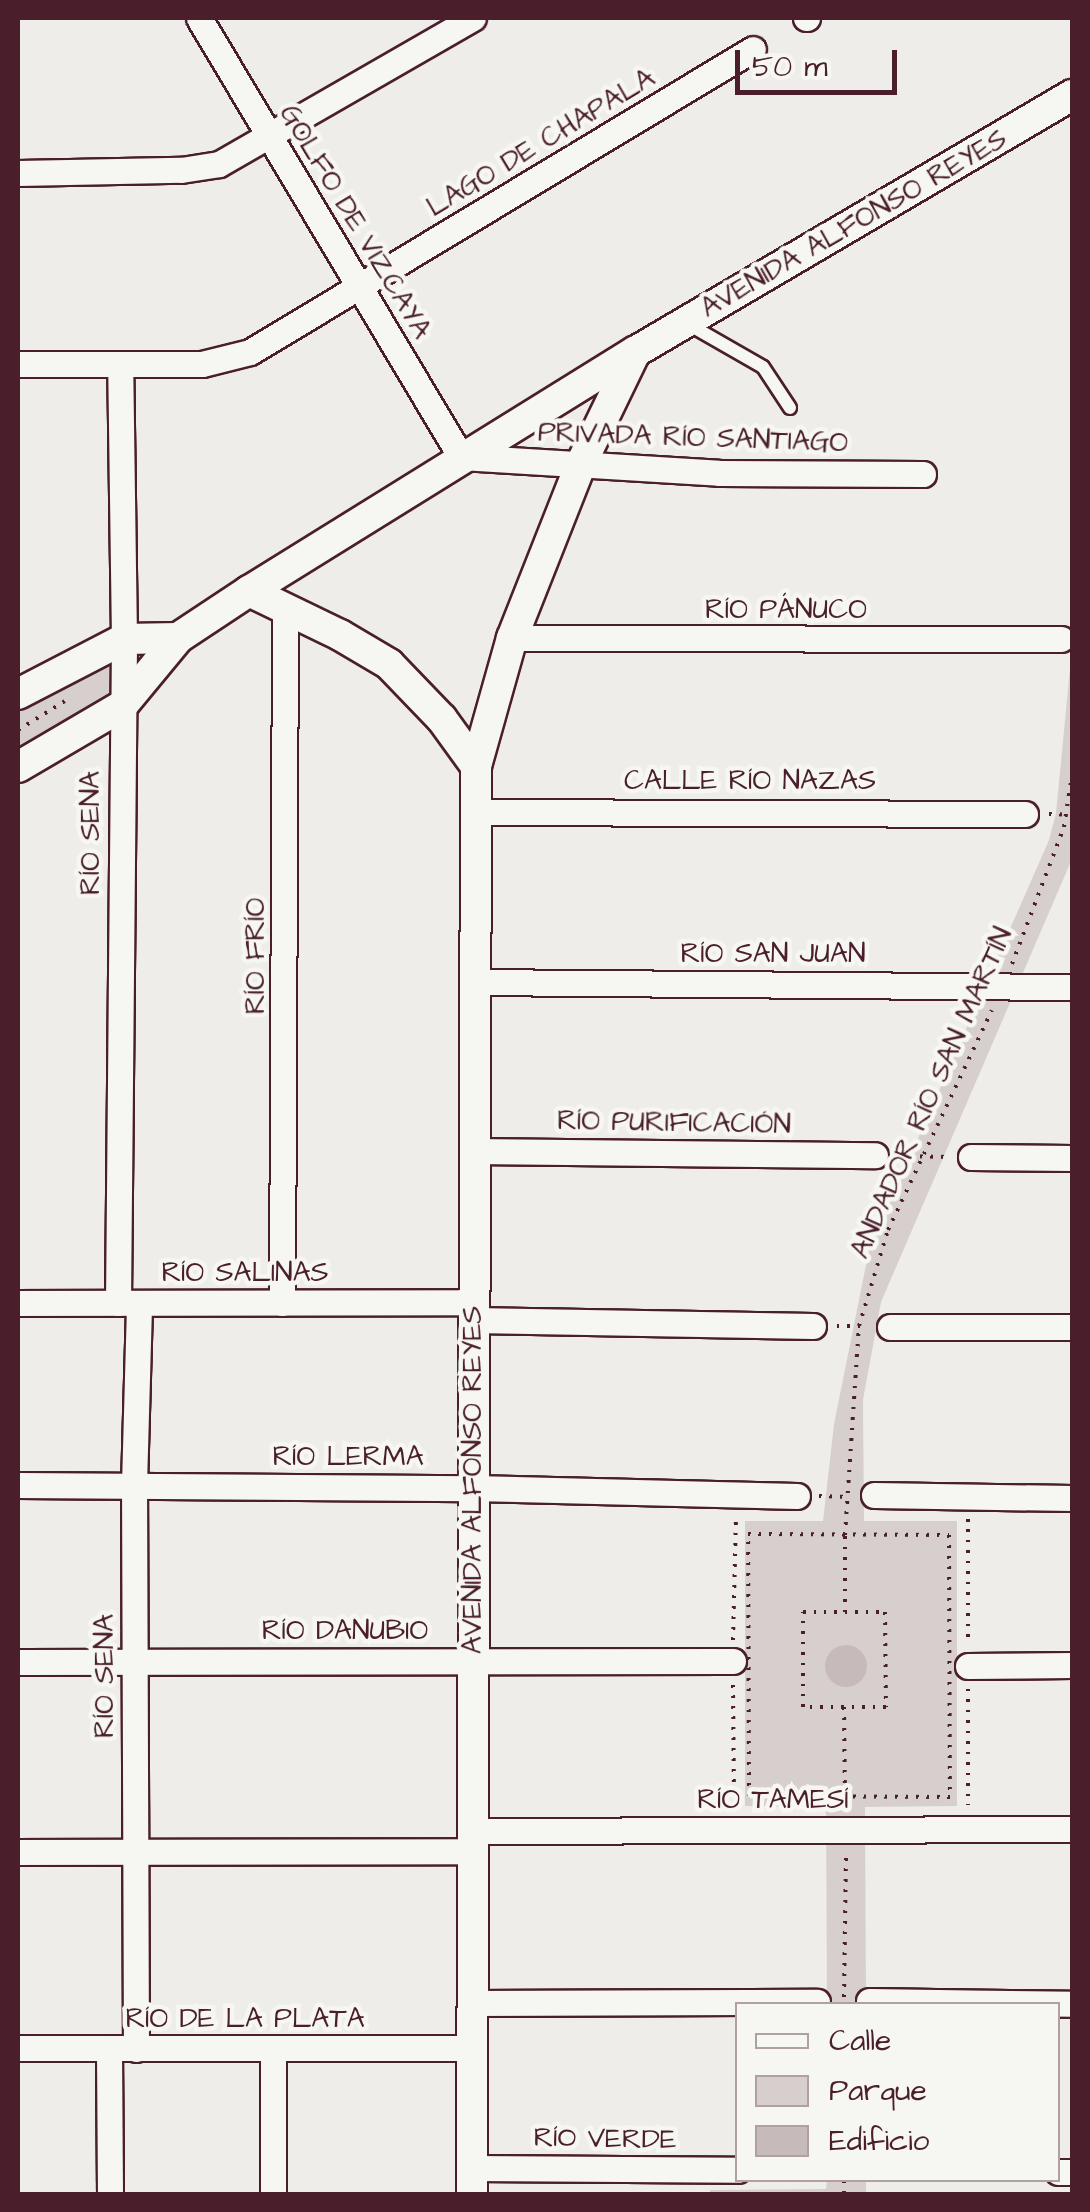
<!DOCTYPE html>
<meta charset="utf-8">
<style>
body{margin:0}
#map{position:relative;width:1090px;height:2212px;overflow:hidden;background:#efedea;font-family:"Architects Daughter",sans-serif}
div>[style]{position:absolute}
.green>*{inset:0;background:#d7cfce}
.building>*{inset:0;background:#c6babb}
.round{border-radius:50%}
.path>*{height:4px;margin-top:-2px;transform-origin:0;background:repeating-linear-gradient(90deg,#4a1f2b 0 2.5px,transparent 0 10.5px)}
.roads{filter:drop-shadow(2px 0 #4a1f2b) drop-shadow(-2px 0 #4a1f2b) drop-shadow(0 2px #4a1f2b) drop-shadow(0 -2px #4a1f2b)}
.service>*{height:12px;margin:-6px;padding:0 6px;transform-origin:6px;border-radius:6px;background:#f6f6f2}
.minor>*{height:25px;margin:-12.5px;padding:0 12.5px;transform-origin:12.5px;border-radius:12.5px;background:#f6f6f2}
.tertiary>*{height:30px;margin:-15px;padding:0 15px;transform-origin:15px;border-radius:15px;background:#f6f6f2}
span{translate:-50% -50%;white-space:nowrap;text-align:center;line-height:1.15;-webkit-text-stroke:9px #f6f6f2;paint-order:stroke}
.street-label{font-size:28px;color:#4a1f2b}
.frame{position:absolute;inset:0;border:20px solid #4a1f2b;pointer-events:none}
.legend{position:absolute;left:735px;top:2002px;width:325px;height:180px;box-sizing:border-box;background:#f6f6f2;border:2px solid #b1a0a2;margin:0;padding:12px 18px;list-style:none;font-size:30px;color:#4a1f2b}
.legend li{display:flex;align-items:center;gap:20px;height:50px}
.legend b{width:50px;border:2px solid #b1a0a2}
.scale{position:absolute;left:735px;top:50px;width:162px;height:45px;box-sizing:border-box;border:5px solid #4a1f2b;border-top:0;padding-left:12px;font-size:30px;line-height:35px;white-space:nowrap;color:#4a1f2b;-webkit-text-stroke:8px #f6f6f2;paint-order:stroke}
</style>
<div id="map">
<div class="green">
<i style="clip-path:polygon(1072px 648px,1072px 859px,881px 1302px,863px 1400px,864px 1521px,957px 1521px,957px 1806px,865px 1807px,866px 2004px,827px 2004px,826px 1807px,745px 1806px,745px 1521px,823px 1521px,834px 1424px,869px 1250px,1049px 840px,1056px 813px)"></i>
<i style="clip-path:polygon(109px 652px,115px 672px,107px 701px,18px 755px,18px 701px)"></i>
<i style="clip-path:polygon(827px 2180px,866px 2180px,866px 2194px,710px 2194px,710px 2190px,826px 2189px)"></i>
</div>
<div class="building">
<i class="round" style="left:825px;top:1645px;width:42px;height:42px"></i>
</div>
<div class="path">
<i style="left:18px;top:730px;width:55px;rotate:-31.7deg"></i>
<i style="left:1049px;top:814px;width:23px;rotate:2deg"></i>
<i style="left:1012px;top:964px;width:147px;rotate:-69.2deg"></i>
<i style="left:1064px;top:827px;width:53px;rotate:-81.3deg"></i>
<i style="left:899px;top:1156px;width:51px;rotate:1.1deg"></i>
<i style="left:837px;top:1326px;width:31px"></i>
<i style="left:819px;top:1496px;width:30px;rotate:2deg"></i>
<i style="left:968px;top:1519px;width:126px;rotate:90deg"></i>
<i style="left:748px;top:1534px;width:201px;rotate:0.3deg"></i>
<i style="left:949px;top:1535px;width:262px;rotate:89.8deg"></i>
<i style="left:950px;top:1797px;width:201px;rotate:-179.7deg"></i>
<i style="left:749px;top:1796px;width:262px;rotate:-90.2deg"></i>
<i style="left:803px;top:1612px;width:82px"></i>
<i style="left:885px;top:1612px;width:95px;rotate:89.4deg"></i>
<i style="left:886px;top:1707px;width:83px;rotate:180deg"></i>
<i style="left:803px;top:1707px;width:95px;rotate:-90deg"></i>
<i style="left:845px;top:1612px;width:77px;rotate:-90deg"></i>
<i style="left:845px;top:1535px;width:209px;rotate:-86.2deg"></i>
<i style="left:859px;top:1326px;width:100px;rotate:-73.2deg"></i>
<i style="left:888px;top:1230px;width:243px;rotate:-64.7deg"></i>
<i style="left:733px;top:1640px;width:125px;rotate:-88.6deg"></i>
<i style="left:733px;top:1685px;width:120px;rotate:89.5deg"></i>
<i style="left:968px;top:1689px;width:116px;rotate:90deg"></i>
<i style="left:844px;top:1707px;width:100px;rotate:89.4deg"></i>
<i style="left:844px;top:1997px;width:145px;rotate:-89.2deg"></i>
<i style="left:844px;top:2180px;width:14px;rotate:90deg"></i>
</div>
<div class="roads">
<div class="service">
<i style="left:688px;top:324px;width:86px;rotate:29.8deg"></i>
<i style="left:763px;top:367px;width:49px;rotate:56.6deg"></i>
</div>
<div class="minor">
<i style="left:199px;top:18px;width:511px;rotate:59.17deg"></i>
<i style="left:461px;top:457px;width:258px;rotate:3.5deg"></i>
<i style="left:719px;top:473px;width:204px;rotate:0.3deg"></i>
<i style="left:806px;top:18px;width:1px"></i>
<i style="left:18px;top:173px;width:163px;rotate:-1.1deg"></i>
<i style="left:181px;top:170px;width:38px;rotate:-9deg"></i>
<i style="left:219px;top:164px;width:293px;rotate:-29.9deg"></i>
<i style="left:18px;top:364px;width:184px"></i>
<i style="left:202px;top:364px;width:49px;rotate:-14deg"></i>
<i style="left:250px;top:352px;width:587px;rotate:-31.06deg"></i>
<i style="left:512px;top:638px;width:549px;rotate:0.1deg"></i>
<i style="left:475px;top:812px;width:550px;rotate:0.21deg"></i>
<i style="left:472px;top:982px;width:600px;rotate:0.48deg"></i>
<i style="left:472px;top:1151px;width:403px;rotate:0.6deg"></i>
<i style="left:971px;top:1157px;width:101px;rotate:0.6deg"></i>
<i style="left:18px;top:1303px;width:455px;rotate:-0.1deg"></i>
<i style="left:118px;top:1303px;width:664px;rotate:-89.48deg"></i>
<i style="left:124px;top:639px;width:275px;rotate:-90.8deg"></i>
<i style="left:282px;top:1303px;width:694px;rotate:-89.75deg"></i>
<i style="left:473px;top:1320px;width:340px;rotate:1deg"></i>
<i style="left:890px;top:1327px;width:182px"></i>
<i style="left:18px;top:1485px;width:453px;rotate:0.4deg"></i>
<i style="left:471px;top:1488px;width:326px;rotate:1.4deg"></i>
<i style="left:874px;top:1495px;width:198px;rotate:0.9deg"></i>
<i style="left:18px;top:1662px;width:715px;rotate:-0.08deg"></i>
<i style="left:968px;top:1666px;width:104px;rotate:-0.6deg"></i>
<i style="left:473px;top:1831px;width:599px;rotate:-0.19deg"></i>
<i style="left:18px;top:1852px;width:455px;rotate:-0.1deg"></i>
<i style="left:869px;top:2001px;width:203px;rotate:0.8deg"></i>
<i style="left:472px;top:2003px;width:345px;rotate:-0.2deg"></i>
<i style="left:18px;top:2048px;width:454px"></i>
<i style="left:136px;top:2049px;width:564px;rotate:-90.2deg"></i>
<i style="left:134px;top:1485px;width:182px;rotate:-88.4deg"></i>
<i style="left:273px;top:2049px;width:145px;rotate:90deg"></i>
<i style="left:109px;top:2050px;width:144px;rotate:89.6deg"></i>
<i style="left:472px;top:2168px;width:266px;rotate:0.4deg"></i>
<i style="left:1058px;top:2172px;width:14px"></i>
</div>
<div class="tertiary">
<i style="left:249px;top:591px;width:101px;rotate:25.8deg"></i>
<i style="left:340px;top:635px;width:57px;rotate:30.6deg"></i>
<i style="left:389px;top:664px;width:76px;rotate:46.1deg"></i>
<i style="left:442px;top:719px;width:58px;rotate:54.1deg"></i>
<i style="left:18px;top:694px;width:119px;rotate:-27.4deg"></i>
<i style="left:124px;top:639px;width:54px;rotate:-1.1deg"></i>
<i style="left:18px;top:767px;width:121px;rotate:-30.4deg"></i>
<i style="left:122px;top:706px;width:88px;rotate:-50.5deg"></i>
<i style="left:178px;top:638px;width:85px;rotate:-33.5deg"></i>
<i style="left:249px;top:591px;width:454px;rotate:-31.8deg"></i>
<i style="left:635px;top:352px;width:507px;rotate:-30.46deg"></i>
<i style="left:472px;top:2194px;width:1428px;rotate:-89.84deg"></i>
<i style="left:476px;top:766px;width:133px;rotate:-74.3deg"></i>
<i style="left:512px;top:638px;width:185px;rotate:-68.4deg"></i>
<i style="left:580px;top:466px;width:127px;rotate:-64.2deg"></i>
</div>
</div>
<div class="street-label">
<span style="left:541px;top:143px;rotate:-31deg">LAGO DE CHAPALA</span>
<span style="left:355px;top:222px;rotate:59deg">GOLFO DE VIZCAYA</span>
<span style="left:854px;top:224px;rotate:-30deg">AVENIDA ALFONSO REYES</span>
<span style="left:693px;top:438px;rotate:2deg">PRIVADA RÍO SANTIAGO</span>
<span style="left:786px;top:610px">RÍO PÁNUCO</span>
<span style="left:750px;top:781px">CALLE RÍO NAZAS</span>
<span style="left:91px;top:833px;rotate:-90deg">RÍO SENA</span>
<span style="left:773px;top:954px">RÍO SAN JUAN</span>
<span style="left:256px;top:956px;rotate:-90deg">RÍO FRÍO</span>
<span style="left:932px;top:1093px;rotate:-66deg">ANDADOR RÍO SAN MARTÍN</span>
<span style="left:674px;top:1123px;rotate:1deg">RÍO PURIFICACIÓN</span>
<span style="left:245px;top:1273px">RÍO SALINAS</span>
<span style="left:348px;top:1457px">RÍO LERMA</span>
<span style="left:473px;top:1480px;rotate:-90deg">AVENIDA ALFONSO REYES</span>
<span style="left:345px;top:1631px">RÍO DANUBIO</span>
<span style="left:105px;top:1676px;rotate:-90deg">RÍO SENA</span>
<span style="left:773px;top:1800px">RÍO TAMESÍ</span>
<span style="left:245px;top:2019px">RÍO DE LA PLATA</span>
<span style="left:605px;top:2139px;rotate:1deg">RÍO VERDE</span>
</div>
<div class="frame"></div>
<ul class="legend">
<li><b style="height:12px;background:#f6f6f2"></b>Calle</li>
<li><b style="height:28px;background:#d7cfce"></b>Parque</li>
<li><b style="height:28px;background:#c6babb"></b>Edificio</li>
</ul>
<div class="scale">50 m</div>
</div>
